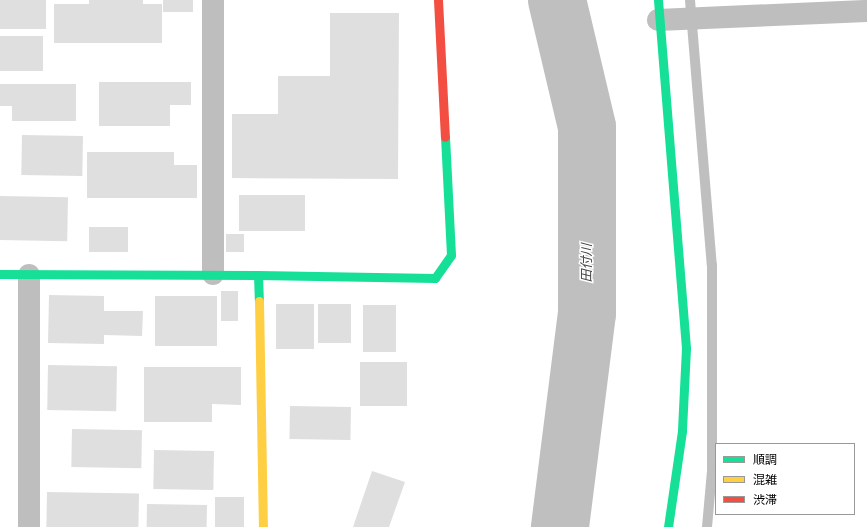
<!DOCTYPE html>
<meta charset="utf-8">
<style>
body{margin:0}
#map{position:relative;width:867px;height:527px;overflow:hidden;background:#fff;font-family:"DM Sans","Noto Sans JP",sans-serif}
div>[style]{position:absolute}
.stream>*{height:10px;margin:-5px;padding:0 5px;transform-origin:5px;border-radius:5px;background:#bfbfbf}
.river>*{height:58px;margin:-29px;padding:0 29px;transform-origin:29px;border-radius:29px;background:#bfbfbf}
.building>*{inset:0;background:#dfdfdf;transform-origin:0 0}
.street>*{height:22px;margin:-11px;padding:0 11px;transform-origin:11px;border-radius:11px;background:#bebebe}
.fast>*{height:9px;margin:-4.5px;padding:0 4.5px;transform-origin:4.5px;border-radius:4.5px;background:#16e098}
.slow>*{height:9px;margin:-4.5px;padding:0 4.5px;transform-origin:4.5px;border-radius:4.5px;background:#ffcf43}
.jam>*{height:9px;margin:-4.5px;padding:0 4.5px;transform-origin:4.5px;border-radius:4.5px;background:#f24e42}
span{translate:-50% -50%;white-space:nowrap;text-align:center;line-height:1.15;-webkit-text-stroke:3px #fff;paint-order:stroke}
.water-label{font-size:13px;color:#444;font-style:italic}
.legend{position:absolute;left:715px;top:443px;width:140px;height:72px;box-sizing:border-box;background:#fff;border:1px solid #999;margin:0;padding:5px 7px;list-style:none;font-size:12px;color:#000}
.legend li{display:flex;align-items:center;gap:8px;height:20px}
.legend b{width:20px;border:1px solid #999}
</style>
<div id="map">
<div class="stream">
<i style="left:690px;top:0;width:266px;rotate:85.3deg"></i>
<i style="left:712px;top:265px;width:206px;rotate:90deg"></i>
<i style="left:712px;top:471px;width:56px;rotate:95.1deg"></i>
</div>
<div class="river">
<i style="left:557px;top:0;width:130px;rotate:76.7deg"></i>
<i style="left:587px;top:127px;width:186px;rotate:90deg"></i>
<i style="left:587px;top:313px;width:216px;rotate:97.2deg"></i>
</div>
<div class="building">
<i style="left:0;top:0;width:46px;height:29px"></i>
<i style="clip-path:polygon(89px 0,143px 0,143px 4px,162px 4px,162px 43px,54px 43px,54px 4px,89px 4px)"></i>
<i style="left:163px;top:0;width:30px;height:12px"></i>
<i style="clip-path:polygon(330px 13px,399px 13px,398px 179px,232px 178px,232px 114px,278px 114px,278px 76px,330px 76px)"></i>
<i style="left:0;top:36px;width:43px;height:35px"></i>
<i style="clip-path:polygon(99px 82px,191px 82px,191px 105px,170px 105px,170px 126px,99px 126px)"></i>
<i style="clip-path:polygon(0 84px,76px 84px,76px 121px,12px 121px,12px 106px,0 106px)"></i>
<i style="left:22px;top:135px;width:61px;height:40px;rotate:1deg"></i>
<i style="clip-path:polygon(87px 152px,174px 152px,174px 165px,197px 165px,197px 198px,87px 198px)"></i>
<i style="left:239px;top:195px;width:66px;height:36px"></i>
<i style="left:0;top:196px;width:68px;height:44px;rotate:1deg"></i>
<i style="left:89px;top:227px;width:39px;height:25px"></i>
<i style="left:226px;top:234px;width:18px;height:18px"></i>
<i style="left:221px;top:291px;width:17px;height:30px"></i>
<i style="clip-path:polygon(49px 295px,104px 296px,104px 311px,143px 311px,142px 336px,104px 335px,104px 344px,48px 343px)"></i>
<i style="left:155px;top:296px;width:62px;height:50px"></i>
<i style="left:276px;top:304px;width:38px;height:45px"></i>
<i style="left:318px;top:304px;width:33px;height:39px"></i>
<i style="left:363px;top:305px;width:33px;height:47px"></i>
<i style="left:360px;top:362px;width:47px;height:44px"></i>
<i style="left:48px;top:365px;width:69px;height:45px;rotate:1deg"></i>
<i style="clip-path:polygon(144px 367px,241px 367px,241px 405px,212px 404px,212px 422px,144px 422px)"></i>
<i style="left:290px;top:406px;width:61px;height:33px;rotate:1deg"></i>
<i style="left:72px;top:429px;width:70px;height:38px;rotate:1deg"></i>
<i style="left:154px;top:450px;width:60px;height:39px;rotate:1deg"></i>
<i style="clip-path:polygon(372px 471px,405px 482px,389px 527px,353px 527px)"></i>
<i style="left:47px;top:492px;width:92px;height:35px;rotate:1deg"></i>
<i style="left:215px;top:497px;width:29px;height:30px"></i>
<i style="left:147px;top:504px;width:60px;height:23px;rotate:1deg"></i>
</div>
<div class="street">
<i style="left:213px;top:0;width:274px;rotate:90deg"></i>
<i style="left:658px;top:20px;width:209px;rotate:-2.5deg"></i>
<i style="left:29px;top:527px;width:252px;rotate:-90deg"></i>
</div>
<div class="fast">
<i style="left:658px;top:0;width:349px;rotate:85.4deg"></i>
<i style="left:686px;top:348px;width:83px;rotate:92.8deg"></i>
<i style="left:682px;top:431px;width:97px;rotate:98.3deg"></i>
<i style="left:0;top:274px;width:258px;rotate:0.2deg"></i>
<i style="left:258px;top:275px;width:26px;rotate:88deg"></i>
<i style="left:258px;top:275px;width:177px;rotate:1deg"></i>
<i style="left:435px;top:278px;width:28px;rotate:-55deg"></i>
<i style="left:451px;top:255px;width:118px;rotate:-92.9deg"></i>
</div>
<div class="slow">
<i style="left:259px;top:301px;width:226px;rotate:89deg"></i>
</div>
<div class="jam">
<i style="left:438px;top:0;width:137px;rotate:87.1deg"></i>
</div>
<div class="water-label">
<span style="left:587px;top:263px;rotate:-90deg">田付川</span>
</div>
<ul class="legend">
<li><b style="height:5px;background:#16e098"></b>順調</li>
<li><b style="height:5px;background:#ffcf43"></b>混雑</li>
<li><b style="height:5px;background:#f24e42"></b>渋滞</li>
</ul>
</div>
